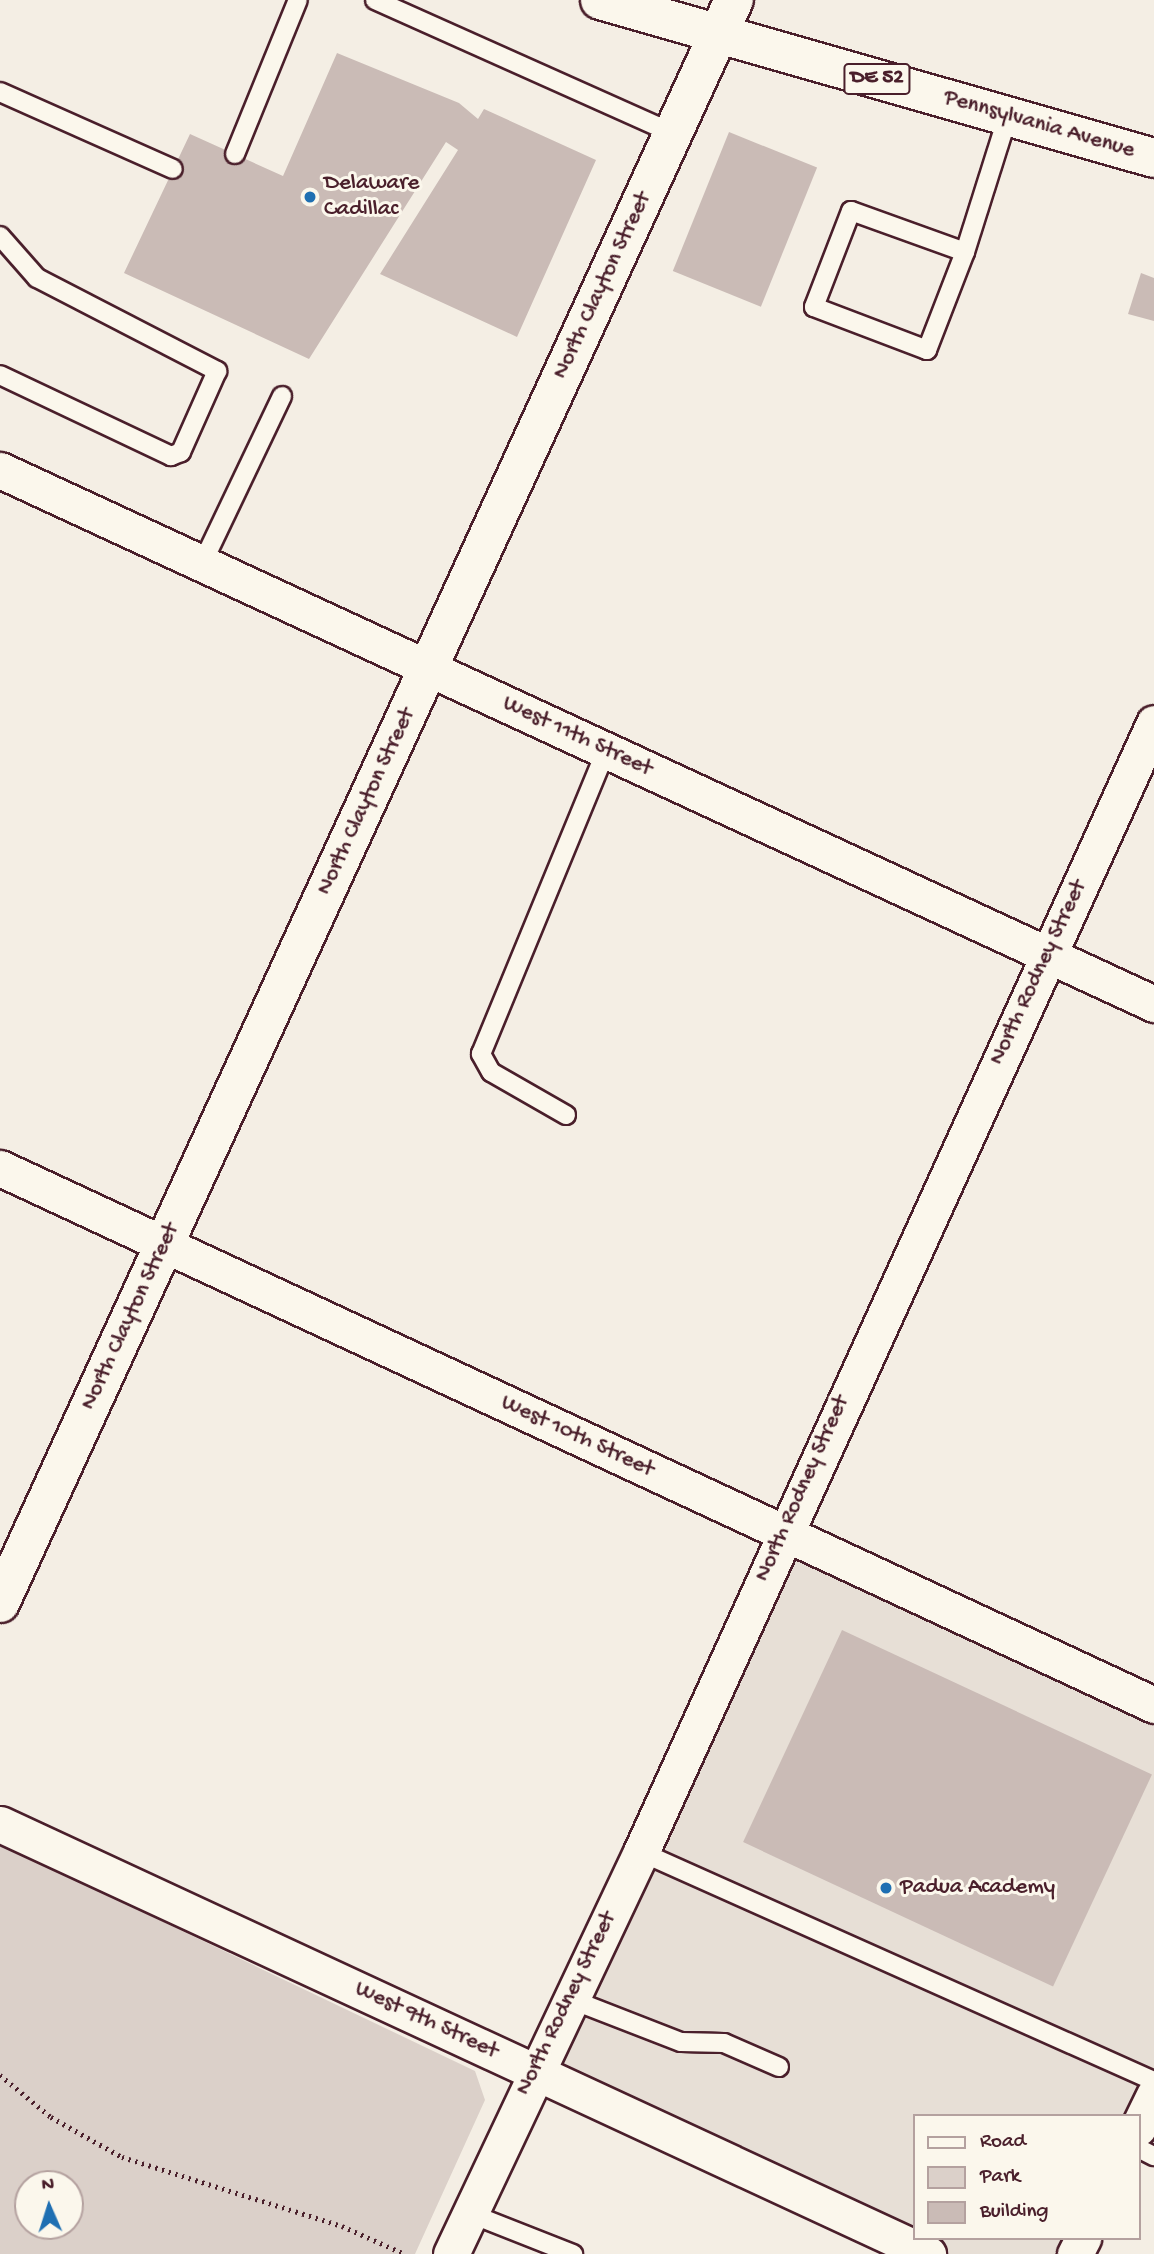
<!DOCTYPE html>
<style>
body{margin:0}
#map{position:relative;width:1154px;height:2254px;overflow:hidden;background:#f4eee4;font-family:"Gochi Hand",sans-serif}
div>[style]{position:absolute}
.built>*{inset:0;background:#e7dfd6}
.green>*{inset:0;background:#dbd0c9}
.building>*{inset:0;background:#cabbb6;transform-origin:0 0}
.path>*{height:4.5px;margin-top:-2.25px;transform-origin:0;background:repeating-linear-gradient(90deg,#4a1f2b 0 2px,transparent 0 7px)}
.roads{filter:drop-shadow(2px 0 #4a1f2b) drop-shadow(-2px 0 #4a1f2b) drop-shadow(0 2px #4a1f2b) drop-shadow(0 -2px #4a1f2b)}
.service>*{height:18px;margin:-9px;padding:0 9px;transform-origin:9px;border-radius:9px;background:#fbf7ec}
.minor>*{height:35px;margin:-17.5px;padding:0 17.5px;transform-origin:17.5px;border-radius:17.5px;background:#fbf7ec}
.tertiary>*{height:38px;margin:-19px;padding:0 19px;transform-origin:19px;border-radius:19px;background:#fbf7ec}
.primary>*{height:38px;margin:-19px;padding:0 19px;transform-origin:19px;border-radius:19px;background:#fbf7ec}
.dots>*{width:19px;height:19px;translate:-50% -50%;box-sizing:border-box;border:4px solid #fbf7ec;border-radius:50%}
span{translate:-50% -50%;white-space:nowrap;text-align:center;line-height:1.15;-webkit-text-stroke:6px #fbf7ec;paint-order:stroke}
.shield-label span{padding:2px 5px;background:#fbf7ec;border:2px solid;border-radius:5px;-webkit-text-stroke-width:0}
.shield-label{font-size:21px;color:#4a1f2b;font-weight:700}
.street-label{font-size:23px;color:#4a1f2b}
.poi-label{font-size:23px;color:#4a1f2b}
.left{translate:0 -50%;text-align:left}
.legend{position:absolute;left:913px;top:2114px;width:228px;height:126px;box-sizing:border-box;background:#fbf7ec;border:2px solid #b4a19f;margin:0;padding:9px 12px;list-style:none;font-size:21px;color:#4a1f2b}
.legend li{display:flex;align-items:center;gap:14px;height:35px}
.legend b{width:35px;border:2px solid #b4a19f}
.north{position:absolute;left:14px;top:2170px;width:70px;height:70px;box-sizing:border-box;background:#fbf7ec;border:2px solid #b4a19f;border-radius:50%;rotate:357deg;font-size:19px;font-weight:700;line-height:28px;text-align:center;color:#4a1f2b}
.north::after{content:'';display:block;margin:auto;width:24px;height:32px;background:#1f6fb2;clip-path:polygon(50% 0,100% 100%,50% 72%,0 100%)}
</style>
<div id="map">
<div class="built">
<i style="clip-path:polygon(782px 1532px,1154px 1705px,1154px 2095px,1138px 2116px,914px 2116px,914px 2238px,1083px 2238px,1075px 2254px,928px 2254px,534px 2071px)"></i>
</div>
<div class="green">
<i style="clip-path:polygon(evenodd,0 1844px,475px 2071px,485px 2100px,415px 2254px,0 2254px,0 1844px,28px 2184px,70px 2184px,70px 2226px,28px 2226px,28px 2184px)"></i>
</div>
<div class="building">
<i style="clip-path:polygon(337px 53px,459px 103px,478px 119px,484px 109px,596px 160px,517px 337px,380px 274px,458px 150px,446px 142px,309px 359px,124px 273px,190px 134px,283px 176px)"></i>
<i style="left:729px;top:132px;width:95px;height:150px;rotate:22deg"></i>
<i style="clip-path:polygon(1141px 273px,1154px 278px,1154px 321px,1128px 314px)"></i>
<i style="left:842px;top:1630px;width:342px;height:234px;rotate:25deg"></i>
</div>
<div class="path">
<i style="left:0;top:2075px;width:66px;rotate:39.5deg"></i>
<i style="left:51px;top:2117px;width:81px;rotate:29.4deg"></i>
<i style="left:122px;top:2157px;width:231px;rotate:17.4deg"></i>
<i style="left:342px;top:2226px;width:69px;rotate:24deg"></i>
</div>
<div class="roads">
<div class="service">
<i style="left:375px;top:0;width:326px;rotate:24.1deg"></i>
<i style="left:0;top:92px;width:189px;rotate:24deg"></i>
<i style="left:235px;top:154px;width:166px;rotate:-67.8deg"></i>
<i style="left:0;top:236px;width:56px;rotate:48.6deg"></i>
<i style="left:37px;top:278px;width:203px;rotate:27.3deg"></i>
<i style="left:217px;top:371px;width:89px;rotate:114deg"></i>
<i style="left:181px;top:452px;width:11px;rotate:158deg"></i>
<i style="left:171px;top:456px;width:189px;rotate:-154.7deg"></i>
<i style="left:965px;top:252px;width:121px;rotate:-160.2deg"></i>
<i style="left:851px;top:211px;width:103px;rotate:111.1deg"></i>
<i style="left:814px;top:307px;width:121px;rotate:20.8deg"></i>
<i style="left:927px;top:350px;width:105px;rotate:-68.8deg"></i>
<i style="left:965px;top:252px;width:143px;rotate:-72.5deg"></i>
<i style="left:202px;top:564px;width:186px;rotate:-64.5deg"></i>
<i style="left:566px;top:1115px;width:86px;rotate:-150.2deg"></i>
<i style="left:491px;top:1072px;width:21px;rotate:-119deg"></i>
<i style="left:481px;top:1054px;width:329px;rotate:-67.6deg"></i>
<i style="left:641px;top:1852px;width:562px;rotate:24.06deg"></i>
<i style="left:570px;top:1999px;width:119px;rotate:21.2deg"></i>
<i style="left:681px;top:2042px;width:43px;rotate:1.3deg"></i>
<i style="left:724px;top:2043px;width:60px;rotate:23.6deg"></i>
<i style="left:1138px;top:2148px;width:18px;rotate:27deg"></i>
<i style="left:469px;top:2213px;width:112px;rotate:21.5deg"></i>
</div>
<div class="minor">
<i style="left:0;top:470px;width:1272px;rotate:24.83deg"></i>
<i style="left:0;top:1168px;width:1273px;rotate:24.95deg"></i>
<i style="left:0;top:1824px;width:1023px;rotate:24.86deg"></i>
<i style="left:1138px;top:2128px;width:37px;rotate:-64deg"></i>
<i style="left:451px;top:2254px;width:445px;rotate:-64.7deg"></i>
<i style="left:641px;top:1852px;width:1240px;rotate:-65.56deg"></i>
<i style="left:1075px;top:2254px;width:18px;rotate:-63deg"></i>
</div>
<div class="tertiary">
<i style="left:0;top:1603px;width:1763px;rotate:-65.4deg"></i>
</div>
<div class="primary">
<i style="left:600px;top:0;width:576px;rotate:15.92deg"></i>
</div>
</div>
<div class="dots">
<i style="left:310px;top:197px;background:#1f6fb2"></i>
<i style="left:886px;top:1888px;background:#1f6fb2"></i>
</div>
<div class="shield-label">
<span style="left:877px;top:79px">DE 52</span>
</div>
<div class="street-label">
<span style="left:1039px;top:125px;rotate:16deg">Pennsylvania Avenue</span>
<span style="left:603px;top:286px;rotate:-65deg">North Clayton Street</span>
<span style="left:577px;top:737px;rotate:25deg">West 11th Street</span>
<span style="left:367px;top:802px;rotate:-65deg">North Clayton Street</span>
<span style="left:1039px;top:973px;rotate:-65deg">North Rodney Street</span>
<span style="left:131px;top:1317px;rotate:-65deg">North Clayton Street</span>
<span style="left:577px;top:1437px;rotate:25deg">West 10th Street</span>
<span style="left:803px;top:1489px;rotate:-66deg">North Rodney Street</span>
<span style="left:567px;top:2004px;rotate:-64deg">North Rodney Street</span>
<span style="left:426px;top:2021px;rotate:25deg">West 9th Street</span>
</div>
<div class="poi-label">
<span class="left" style="left:324px;top:197px">Delaware<br>Cadillac</span>
<span class="left" style="left:900px;top:1888px">Padua Academy</span>
</div>
<ul class="legend">
<li><b style="height:9px;background:#fbf7ec"></b>Road</li>
<li><b style="height:19px;background:#dbd0c9"></b>Park</li>
<li><b style="height:19px;background:#cabbb6"></b>Building</li>
</ul>
<div class="north">N</div>
</div>
